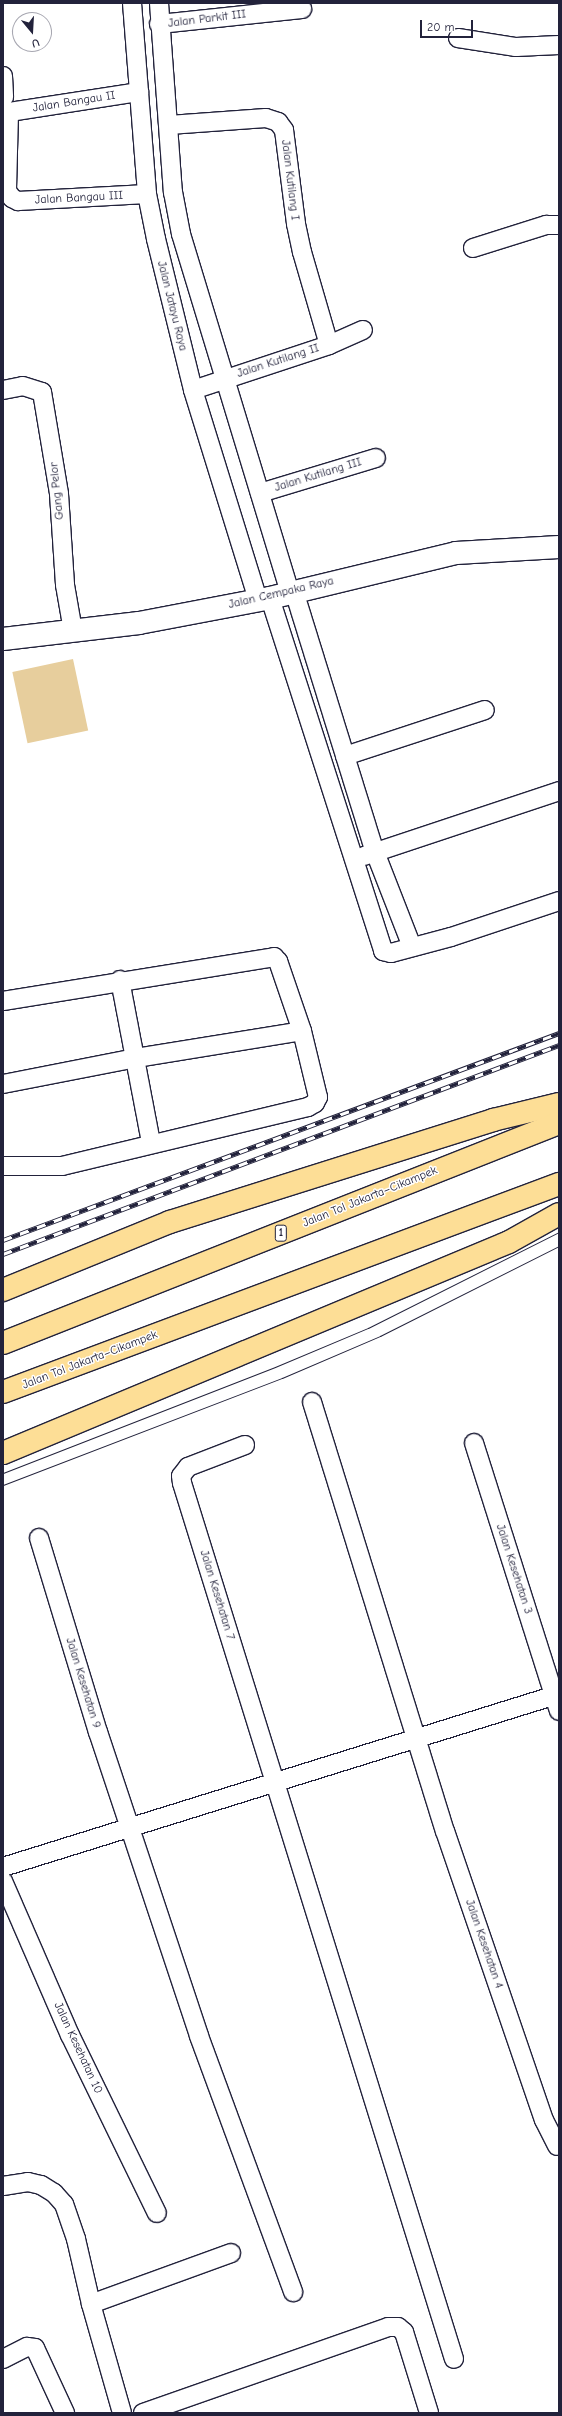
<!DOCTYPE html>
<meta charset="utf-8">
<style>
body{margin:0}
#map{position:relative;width:562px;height:2416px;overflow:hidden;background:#fff;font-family:"Comic Neue",sans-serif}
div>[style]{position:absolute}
.building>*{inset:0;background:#e7ce9d;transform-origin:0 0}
.roads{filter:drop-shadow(1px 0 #22223b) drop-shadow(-1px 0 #22223b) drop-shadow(0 1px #22223b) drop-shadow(0 -1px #22223b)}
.street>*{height:18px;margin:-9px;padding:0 9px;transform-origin:9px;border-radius:9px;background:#fff}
.secondary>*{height:22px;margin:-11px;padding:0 11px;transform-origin:11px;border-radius:11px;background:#fff}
.highway>*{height:22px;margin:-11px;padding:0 11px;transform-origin:11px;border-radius:11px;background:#fdde96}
.tram>*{height:1px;margin:-0.5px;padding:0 0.5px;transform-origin:0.5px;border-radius:0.5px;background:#22223b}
.rail>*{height:4.5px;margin-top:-2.25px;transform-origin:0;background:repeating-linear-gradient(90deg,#fff 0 9px,#22223b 0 18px);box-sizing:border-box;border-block:1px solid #22223b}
span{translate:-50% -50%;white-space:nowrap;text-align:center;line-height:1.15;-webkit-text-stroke:3px #fff;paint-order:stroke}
.shield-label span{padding:1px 3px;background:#fff;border:1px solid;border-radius:3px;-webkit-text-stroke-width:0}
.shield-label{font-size:11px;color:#22223b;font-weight:700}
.street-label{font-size:12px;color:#22223b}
.frame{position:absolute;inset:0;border:4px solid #22223b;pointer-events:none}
.north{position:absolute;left:12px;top:12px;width:40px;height:40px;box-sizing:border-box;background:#fff;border:1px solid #a7a7b1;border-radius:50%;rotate:162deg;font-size:11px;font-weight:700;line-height:16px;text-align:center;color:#22223b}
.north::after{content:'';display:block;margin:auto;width:14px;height:18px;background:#22223b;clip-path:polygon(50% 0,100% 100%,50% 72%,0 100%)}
.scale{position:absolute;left:420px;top:20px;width:53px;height:18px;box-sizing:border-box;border:2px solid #22223b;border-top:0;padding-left:5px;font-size:12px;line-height:14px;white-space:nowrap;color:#22223b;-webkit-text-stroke:3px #fff;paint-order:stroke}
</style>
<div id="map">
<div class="building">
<i style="left:73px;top:659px;width:73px;height:62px;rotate:78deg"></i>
</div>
<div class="roads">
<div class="street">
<i style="left:132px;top:3px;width:192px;rotate:85.5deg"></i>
<i style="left:147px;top:194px;width:46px;rotate:78.7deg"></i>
<i style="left:156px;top:239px;width:155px;rotate:76.2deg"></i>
<i style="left:193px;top:390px;width:220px;rotate:72.8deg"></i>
<i style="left:159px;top:3px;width:190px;rotate:85.8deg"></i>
<i style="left:173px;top:192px;width:43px;rotate:79.2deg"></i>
<i style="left:181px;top:234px;width:375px;rotate:73.1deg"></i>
<i style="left:159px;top:24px;width:144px;rotate:-6deg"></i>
<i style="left:458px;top:38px;width:59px;rotate:8.8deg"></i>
<i style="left:516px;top:47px;width:43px;rotate:-2.7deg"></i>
<i style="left:3px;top:76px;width:21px;rotate:87deg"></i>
<i style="left:3px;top:113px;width:138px;rotate:-8.8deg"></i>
<i style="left:9px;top:113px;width:78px;rotate:91.5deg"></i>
<i style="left:7px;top:191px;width:9px;rotate:54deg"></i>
<i style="left:12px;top:198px;width:7px;rotate:27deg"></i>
<i style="left:18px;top:201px;width:129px;rotate:-3.1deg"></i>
<i style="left:169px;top:125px;width:97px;rotate:-4.1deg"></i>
<i style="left:266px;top:118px;width:13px;rotate:18deg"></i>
<i style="left:278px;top:122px;width:10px;rotate:53deg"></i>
<i style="left:284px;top:130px;width:95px;rotate:82.7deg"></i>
<i style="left:296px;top:224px;width:29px;rotate:78deg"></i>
<i style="left:302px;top:252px;width:97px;rotate:73.8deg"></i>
<i style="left:473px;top:248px;width:77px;rotate:-17.5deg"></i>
<i style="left:546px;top:225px;width:13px"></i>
<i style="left:3px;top:390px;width:20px;rotate:-11deg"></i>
<i style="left:23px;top:386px;width:20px;rotate:18deg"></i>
<i style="left:42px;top:392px;width:103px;rotate:80.5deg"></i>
<i style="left:59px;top:494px;width:91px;rotate:86.2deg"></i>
<i style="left:65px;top:585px;width:47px;rotate:80.1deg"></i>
<i style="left:193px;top:390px;width:143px;rotate:-18.3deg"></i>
<i style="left:329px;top:345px;width:37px;rotate:-24deg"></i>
<i style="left:260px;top:493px;width:121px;rotate:-16.8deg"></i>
<i style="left:294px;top:591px;width:273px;rotate:72.8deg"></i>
<i style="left:375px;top:852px;width:102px;rotate:68.7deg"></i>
<i style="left:270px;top:598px;width:371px;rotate:72.2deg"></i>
<i style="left:383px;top:951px;width:8px;rotate:14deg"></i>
<i style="left:391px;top:953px;width:62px;rotate:-14.9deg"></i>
<i style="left:451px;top:937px;width:114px;rotate:-18.4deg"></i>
<i style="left:345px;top:756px;width:147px;rotate:-18.2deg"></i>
<i style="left:364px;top:856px;width:206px;rotate:-18.4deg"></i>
<i style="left:120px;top:980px;width:166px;rotate:79.2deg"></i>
<i style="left:3px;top:1001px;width:275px;rotate:-9.2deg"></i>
<i style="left:274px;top:957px;width:6px;rotate:45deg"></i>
<i style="left:278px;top:961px;width:74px;rotate:71.1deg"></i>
<i style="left:302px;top:1031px;width:68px;rotate:76.4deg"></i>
<i style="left:318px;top:1097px;width:7px;rotate:117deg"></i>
<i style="left:315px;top:1103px;width:8px;rotate:150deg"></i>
<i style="left:308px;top:1107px;width:253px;rotate:166.5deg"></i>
<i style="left:62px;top:1166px;width:59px;rotate:180deg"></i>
<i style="left:3px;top:1084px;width:136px;rotate:-11.1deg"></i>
<i style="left:136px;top:1058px;width:168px;rotate:-9.2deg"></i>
<i style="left:312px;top:1402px;width:449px;rotate:72.8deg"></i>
<i style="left:445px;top:1831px;width:305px;rotate:71.1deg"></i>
<i style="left:544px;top:2120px;width:29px;rotate:63deg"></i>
<i style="left:474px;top:1443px;width:281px;rotate:72.4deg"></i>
<i style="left:245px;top:1445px;width:61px;rotate:158.9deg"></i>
<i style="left:188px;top:1467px;width:11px;rotate:128deg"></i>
<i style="left:181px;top:1476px;width:7px;rotate:82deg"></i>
<i style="left:182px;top:1483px;width:917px;rotate:72.75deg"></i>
<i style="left:39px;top:1538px;width:203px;rotate:73.1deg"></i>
<i style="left:98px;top:1732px;width:320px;rotate:71.6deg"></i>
<i style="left:199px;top:2036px;width:273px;rotate:69.8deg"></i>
<i style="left:3px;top:1867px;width:582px;rotate:-17.28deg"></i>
<i style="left:3px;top:1881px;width:168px;rotate:66.5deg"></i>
<i style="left:70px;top:2035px;width:198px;rotate:64deg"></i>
<i style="left:3px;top:2186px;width:25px;rotate:-9deg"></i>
<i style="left:28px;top:2182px;width:13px;rotate:13deg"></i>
<i style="left:41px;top:2185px;width:15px;rotate:32deg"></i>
<i style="left:54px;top:2193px;width:15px;rotate:48deg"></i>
<i style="left:64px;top:2204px;width:37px;rotate:71deg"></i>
<i style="left:76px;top:2239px;width:67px;rotate:77deg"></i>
<i style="left:91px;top:2304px;width:113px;rotate:74.1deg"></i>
<i style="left:91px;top:2304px;width:149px;rotate:-20deg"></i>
<i style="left:3px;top:2359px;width:27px;rotate:-27deg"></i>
<i style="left:27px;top:2347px;width:8px;rotate:7deg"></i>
<i style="left:35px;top:2348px;width:72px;rotate:65.2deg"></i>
<i style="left:143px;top:2413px;width:260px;rotate:-19.3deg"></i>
<i style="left:388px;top:2327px;width:10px"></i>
<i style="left:398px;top:2327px;width:8px;rotate:40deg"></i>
<i style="left:404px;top:2332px;width:85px;rotate:72.8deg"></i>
</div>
<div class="secondary">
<i style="left:3px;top:639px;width:137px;rotate:-6.7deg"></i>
<i style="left:139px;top:623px;width:133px;rotate:-10.8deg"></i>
<i style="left:270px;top:598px;width:191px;rotate:-13.6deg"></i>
<i style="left:456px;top:553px;width:103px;rotate:-3.3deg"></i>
</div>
<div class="highway">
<i style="left:3px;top:1290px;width:180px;rotate:-22.2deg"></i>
<i style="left:170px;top:1222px;width:339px;rotate:-17.5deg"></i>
<i style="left:493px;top:1120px;width:68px;rotate:-13.6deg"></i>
<i style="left:3px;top:1343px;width:598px;rotate:-21.59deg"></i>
<i style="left:3px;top:1392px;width:594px;rotate:-20.51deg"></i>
<i style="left:3px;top:1453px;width:548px;rotate:-22.64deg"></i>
<i style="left:509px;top:1242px;width:57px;rotate:-29.2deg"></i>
</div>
</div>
<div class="tram">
<i style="left:3px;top:1473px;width:292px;rotate:-21.3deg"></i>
<i style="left:275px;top:1367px;width:101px;rotate:-22.8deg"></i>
<i style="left:368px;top:1328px;width:214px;rotate:-26.7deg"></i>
<i style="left:3px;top:1485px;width:299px;rotate:-21deg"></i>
<i style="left:282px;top:1378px;width:107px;rotate:-23.2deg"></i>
<i style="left:380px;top:1336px;width:200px;rotate:-26.7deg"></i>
</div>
<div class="rail">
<i style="left:3px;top:1240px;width:593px;rotate:-20.42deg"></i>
<i style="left:3px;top:1254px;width:594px;rotate:-20.6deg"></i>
</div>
<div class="shield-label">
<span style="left:281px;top:1233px">1</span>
</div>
<div class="street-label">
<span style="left:207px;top:19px;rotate:-7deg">Jalan Parkit III</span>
<span style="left:74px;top:102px;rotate:-9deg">Jalan Bangau II</span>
<span style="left:290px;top:180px;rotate:83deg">Jalan Kutilang I</span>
<span style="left:79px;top:198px;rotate:-3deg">Jalan Bangau III</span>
<span style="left:172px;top:306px;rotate:76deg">Jalan Jatayu Raya</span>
<span style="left:278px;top:361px;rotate:-18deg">Jalan Kutilang II</span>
<span style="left:318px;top:475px;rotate:-17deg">Jalan Kutilang III</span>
<span style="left:57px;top:491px;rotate:-96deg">Gang Pelor</span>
<span style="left:281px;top:593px;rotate:-13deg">Jalan Cempaka Raya</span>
<span style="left:370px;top:1197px;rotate:-22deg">Jalan Tol Jakarta–Cikampek</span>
<span style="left:90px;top:1360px;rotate:-21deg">Jalan Tol Jakarta–Cikampek</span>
<span style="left:514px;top:1569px;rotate:72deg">Jalan Kesehatan 3</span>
<span style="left:217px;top:1595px;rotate:73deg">Jalan Kesehatan 7</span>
<span style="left:83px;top:1683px;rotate:73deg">Jalan Kesehatan 9</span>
<span style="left:484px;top:1944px;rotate:71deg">Jalan Kesehatan 4</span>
<span style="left:78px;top:2048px;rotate:65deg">Jalan Kesehatan 10</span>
</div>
<div class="frame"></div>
<div class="north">U</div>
<div class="scale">20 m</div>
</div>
